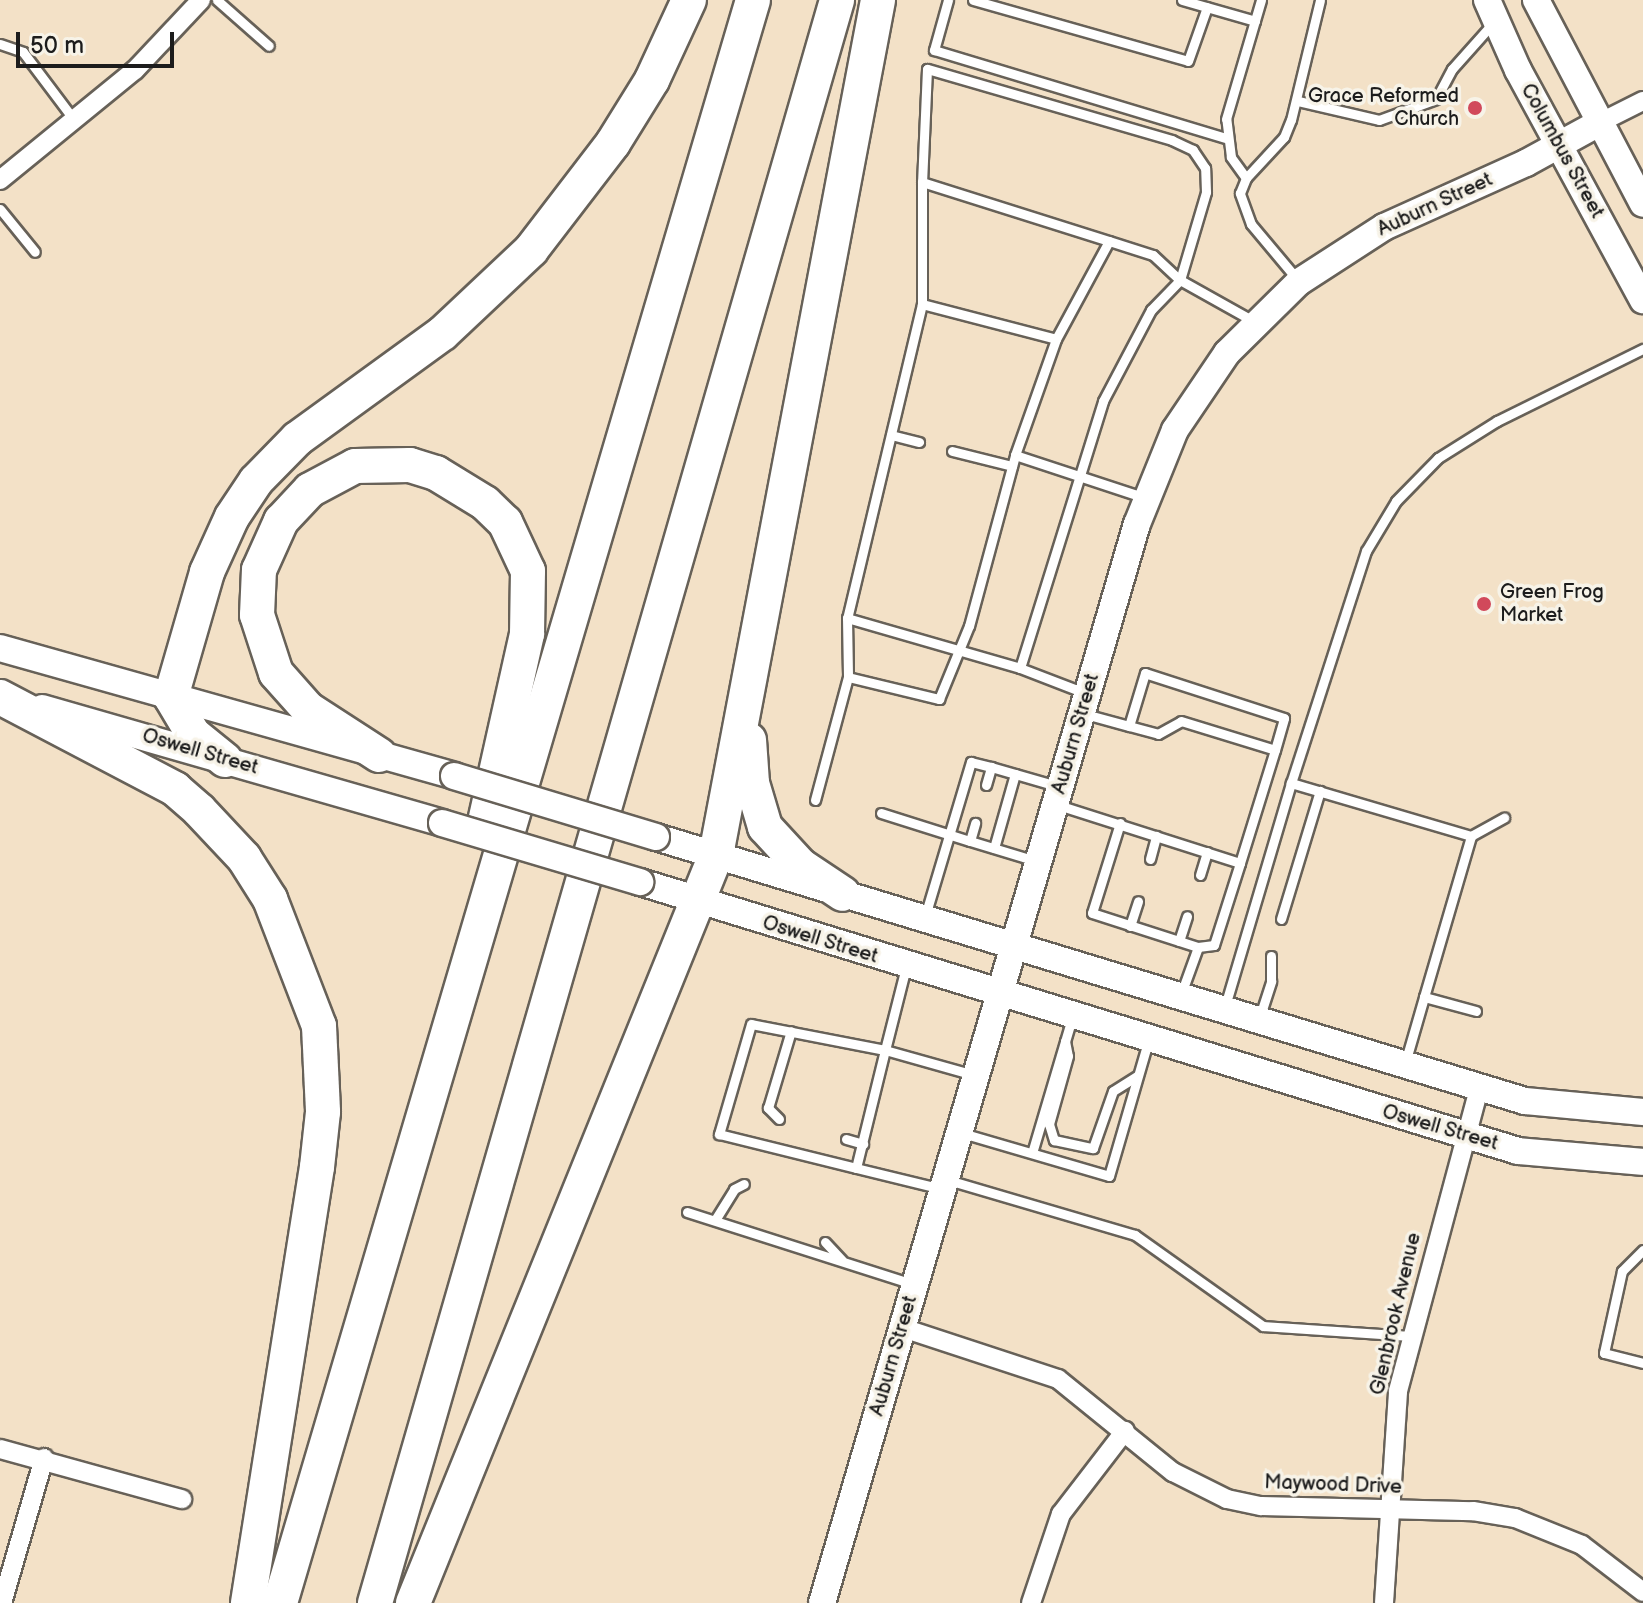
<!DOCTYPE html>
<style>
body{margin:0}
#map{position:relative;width:1643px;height:1603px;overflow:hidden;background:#f3e1c7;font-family:"Balsamiq Sans",sans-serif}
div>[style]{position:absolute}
.roads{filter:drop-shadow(2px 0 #676158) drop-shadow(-2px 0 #676158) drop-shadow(0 2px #676158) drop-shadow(0 -2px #676158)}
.service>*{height:9px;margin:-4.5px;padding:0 4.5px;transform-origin:4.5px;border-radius:4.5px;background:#fff}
.minor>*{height:18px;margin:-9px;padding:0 9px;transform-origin:9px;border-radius:9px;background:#fff}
.secondary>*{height:26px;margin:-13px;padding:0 13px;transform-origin:13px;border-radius:13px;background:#fff}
.motorway>*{height:34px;margin:-17px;padding:0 17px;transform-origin:17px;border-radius:17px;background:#fff}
.bridges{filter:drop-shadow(2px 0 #676158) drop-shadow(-2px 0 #676158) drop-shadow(0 2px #676158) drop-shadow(0 -2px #676158)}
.secondary-bridge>*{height:26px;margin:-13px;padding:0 13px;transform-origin:13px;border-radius:13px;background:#fff}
.dots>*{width:22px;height:22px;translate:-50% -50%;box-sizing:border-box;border:4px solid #f7f3e8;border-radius:50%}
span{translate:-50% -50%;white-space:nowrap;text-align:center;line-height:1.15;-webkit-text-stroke:7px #f7f3e8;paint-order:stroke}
.poi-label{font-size:20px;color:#1c1c1c}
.right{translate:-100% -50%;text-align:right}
.left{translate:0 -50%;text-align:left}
.street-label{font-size:20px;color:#1c1c1c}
.scale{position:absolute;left:16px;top:32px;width:158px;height:36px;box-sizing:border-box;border:4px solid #1c1c1c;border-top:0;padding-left:10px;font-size:24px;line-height:28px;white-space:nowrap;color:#1c1c1c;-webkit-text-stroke:6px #f7f3e8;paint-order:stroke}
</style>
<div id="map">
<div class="roads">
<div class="service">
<i style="left:217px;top:0;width:69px;rotate:41.5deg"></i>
<i style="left:948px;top:0;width:52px;rotate:105.6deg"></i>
<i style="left:934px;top:50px;width:305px;rotate:16.8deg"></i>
<i style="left:973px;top:0;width:223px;rotate:15.8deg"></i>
<i style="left:1188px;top:61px;width:57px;rotate:-70.6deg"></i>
<i style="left:1182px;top:0;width:76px;rotate:16deg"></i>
<i style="left:0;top:44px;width:24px;rotate:19deg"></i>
<i style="left:23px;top:52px;width:86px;rotate:53deg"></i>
<i style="left:1298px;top:101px;width:83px;rotate:13.2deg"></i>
<i style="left:1379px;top:120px;width:61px;rotate:-20.2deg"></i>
<i style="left:1436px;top:99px;width:34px;rotate:-62deg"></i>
<i style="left:1452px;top:69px;width:62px;rotate:-48.3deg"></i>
<i style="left:1246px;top:178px;width:26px;rotate:-126deg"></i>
<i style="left:1231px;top:157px;width:38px;rotate:-97deg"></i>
<i style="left:1226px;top:119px;width:124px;rotate:-73.6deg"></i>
<i style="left:922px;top:182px;width:196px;rotate:17.5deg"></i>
<i style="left:1109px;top:241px;width:46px;rotate:17.7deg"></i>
<i style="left:1153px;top:255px;width:37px;rotate:43deg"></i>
<i style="left:1180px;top:280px;width:92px;rotate:-73.5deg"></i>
<i style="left:1206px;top:192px;width:24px;rotate:-92deg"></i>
<i style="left:1205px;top:168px;width:22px;rotate:-124deg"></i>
<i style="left:1193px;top:150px;width:23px;rotate:-155deg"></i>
<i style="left:1172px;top:140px;width:255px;rotate:-163.8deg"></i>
<i style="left:927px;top:69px;width:113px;rotate:92.5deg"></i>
<i style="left:922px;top:182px;width:122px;rotate:90deg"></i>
<i style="left:922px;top:304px;width:323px;rotate:103.4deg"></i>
<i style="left:847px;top:618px;width:59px;rotate:89deg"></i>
<i style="left:848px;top:677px;width:94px;rotate:13.6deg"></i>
<i style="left:939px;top:699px;width:79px;rotate:-67.7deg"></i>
<i style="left:969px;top:626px;width:177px;rotate:-74.9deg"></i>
<i style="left:1015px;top:455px;width:123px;rotate:-70.5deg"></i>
<i style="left:1056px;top:339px;width:111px;rotate:-61.6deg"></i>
<i style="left:0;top:209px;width:55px;rotate:50.9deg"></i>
<i style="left:1297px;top:279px;width:72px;rotate:-129.9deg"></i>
<i style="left:1251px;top:224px;width:33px;rotate:-110deg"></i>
<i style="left:1240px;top:193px;width:16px;rotate:-68deg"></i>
<i style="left:1246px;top:178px;width:56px;rotate:-47.2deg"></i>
<i style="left:1284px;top:137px;width:18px;rotate:-68deg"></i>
<i style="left:1291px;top:120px;width:123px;rotate:-76.4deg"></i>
<i style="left:922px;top:304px;width:138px;rotate:14.6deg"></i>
<i style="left:891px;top:435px;width:29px;rotate:14deg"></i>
<i style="left:952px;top:451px;width:62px;rotate:14deg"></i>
<i style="left:1015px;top:455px;width:138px;rotate:18.2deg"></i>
<i style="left:847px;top:618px;width:180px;rotate:16.1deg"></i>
<i style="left:1085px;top:693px;width:70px;rotate:-159deg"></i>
<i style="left:1020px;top:668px;width:280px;rotate:-72.7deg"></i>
<i style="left:1103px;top:401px;width:103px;rotate:-62.2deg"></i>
<i style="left:1151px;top:310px;width:42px;rotate:-46deg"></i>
<i style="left:1180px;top:280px;width:86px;rotate:29.2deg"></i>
<i style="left:1085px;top:714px;width:46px;rotate:15.3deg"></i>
<i style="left:1129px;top:726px;width:30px;rotate:15deg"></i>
<i style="left:1158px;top:734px;width:26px;rotate:-29deg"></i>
<i style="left:1181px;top:721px;width:98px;rotate:17.1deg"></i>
<i style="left:1275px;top:750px;width:33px;rotate:-74deg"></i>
<i style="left:1284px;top:718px;width:146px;rotate:-162.1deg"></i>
<i style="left:1145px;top:673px;width:55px;rotate:106.8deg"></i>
<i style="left:986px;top:785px;width:19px;rotate:-74deg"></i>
<i style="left:991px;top:767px;width:69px;rotate:16.1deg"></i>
<i style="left:815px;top:800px;width:127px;rotate:-75deg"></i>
<i style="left:1058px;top:805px;width:191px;rotate:17.7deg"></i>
<i style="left:1240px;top:863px;width:118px;rotate:-72.8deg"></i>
<i style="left:881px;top:813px;width:93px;rotate:17.5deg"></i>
<i style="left:970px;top:841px;width:19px;rotate:-74deg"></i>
<i style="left:1120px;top:823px;width:94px;rotate:107.3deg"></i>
<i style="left:1092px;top:913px;width:111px;rotate:17.8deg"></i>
<i style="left:1471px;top:836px;width:38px;rotate:-29deg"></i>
<i style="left:970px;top:841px;width:69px;rotate:16.9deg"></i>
<i style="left:994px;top:848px;width:77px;rotate:-74.2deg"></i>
<i style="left:1150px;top:859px;width:24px;rotate:-75deg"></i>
<i style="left:1200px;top:875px;width:24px;rotate:-73deg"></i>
<i style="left:925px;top:916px;width:161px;rotate:-73.4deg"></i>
<i style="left:971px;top:762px;width:21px;rotate:14deg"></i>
<i style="left:1281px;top:919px;width:134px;rotate:-73.1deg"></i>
<i style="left:1130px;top:926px;width:26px;rotate:-72deg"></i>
<i style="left:1179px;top:941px;width:26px;rotate:-72deg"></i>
<i style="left:906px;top:967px;width:86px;rotate:104.2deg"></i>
<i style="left:885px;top:1050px;width:136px;rotate:-169deg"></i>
<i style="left:751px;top:1024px;width:115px;rotate:106.2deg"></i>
<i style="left:719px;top:1134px;width:141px;rotate:13.9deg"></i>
<i style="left:856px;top:1168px;width:122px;rotate:-76.2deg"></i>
<i style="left:885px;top:1050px;width:92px;rotate:15.7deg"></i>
<i style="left:1181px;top:994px;width:50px;rotate:-70.1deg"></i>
<i style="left:1198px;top:947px;width:16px;rotate:-7deg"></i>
<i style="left:1214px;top:945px;width:86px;rotate:-72.4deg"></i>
<i style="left:1225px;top:1006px;width:233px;rotate:-73.5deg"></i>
<i style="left:1476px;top:1011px;width:54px;rotate:-164.9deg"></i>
<i style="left:1424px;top:997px;width:168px;rotate:-73.7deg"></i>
<i style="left:1471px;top:836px;width:188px;rotate:-163.6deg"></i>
<i style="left:1291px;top:783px;width:244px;rotate:-72.1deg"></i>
<i style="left:1366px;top:551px;width:58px;rotate:-59deg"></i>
<i style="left:1396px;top:501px;width:60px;rotate:-45.7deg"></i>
<i style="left:1438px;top:458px;width:70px;rotate:-32.1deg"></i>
<i style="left:1497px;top:421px;width:163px;rotate:-26.3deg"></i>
<i style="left:1259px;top:1019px;width:40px;rotate:-72deg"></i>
<i style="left:1271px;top:981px;width:25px;rotate:-90deg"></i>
<i style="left:1065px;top:1041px;width:15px;rotate:79deg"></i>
<i style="left:1068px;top:1056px;width:71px;rotate:105.6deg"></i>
<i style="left:1049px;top:1124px;width:17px;rotate:73deg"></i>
<i style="left:1054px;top:1140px;width:40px;rotate:12deg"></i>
<i style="left:1093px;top:1148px;width:60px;rotate:-70.7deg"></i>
<i style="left:1113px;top:1091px;width:28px;rotate:-32deg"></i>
<i style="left:1405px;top:1063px;width:69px;rotate:-73.9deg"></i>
<i style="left:779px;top:1119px;width:16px;rotate:-135deg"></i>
<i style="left:768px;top:1108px;width:80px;rotate:-73.4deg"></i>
<i style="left:962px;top:1133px;width:153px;rotate:16.3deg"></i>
<i style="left:1109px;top:1176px;width:140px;rotate:-73.8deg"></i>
<i style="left:846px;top:1139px;width:18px;rotate:16deg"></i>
<i style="left:1032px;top:1153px;width:141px;rotate:-73.5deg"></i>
<i style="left:856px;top:1168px;width:84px;rotate:13.7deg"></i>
<i style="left:948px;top:1180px;width:195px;rotate:16.4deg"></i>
<i style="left:1135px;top:1235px;width:157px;rotate:35.4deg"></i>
<i style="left:1263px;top:1326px;width:147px;rotate:3.9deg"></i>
<i style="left:687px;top:1212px;width:236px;rotate:17.7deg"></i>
<i style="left:715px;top:1220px;width:36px;rotate:-58deg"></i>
<i style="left:734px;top:1189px;width:11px;rotate:-27deg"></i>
<i style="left:825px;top:1242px;width:25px;rotate:47deg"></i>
<i style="left:1643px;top:1250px;width:30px;rotate:135deg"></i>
<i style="left:1622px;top:1271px;width:84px;rotate:102.4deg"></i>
<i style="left:1604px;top:1353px;width:40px;rotate:14.4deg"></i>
</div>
<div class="minor">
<i style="left:1599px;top:123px;width:49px;rotate:-26.6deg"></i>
<i style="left:0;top:180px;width:174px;rotate:-39.2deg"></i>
<i style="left:135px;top:70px;width:96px;rotate:-46.7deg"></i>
<i style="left:903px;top:1328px;width:163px;rotate:18.2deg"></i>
<i style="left:1058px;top:1379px;width:148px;rotate:39deg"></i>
<i style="left:1173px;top:1472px;width:60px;rotate:26.6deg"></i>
<i style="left:1227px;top:1499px;width:35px;rotate:12deg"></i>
<i style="left:1261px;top:1506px;width:212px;rotate:1.4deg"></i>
<i style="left:1473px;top:1511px;width:43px;rotate:9.5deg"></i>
<i style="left:1515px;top:1518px;width:72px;rotate:21.9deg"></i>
<i style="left:1582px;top:1545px;width:77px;rotate:37.6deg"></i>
<i style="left:0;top:1449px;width:189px;rotate:15.4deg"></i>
<i style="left:2px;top:1603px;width:151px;rotate:-73.8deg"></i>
<i style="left:1031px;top:1603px;width:94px;rotate:-71.4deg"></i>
<i style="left:1061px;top:1514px;width:105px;rotate:-52.4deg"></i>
<i style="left:1384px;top:1603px;width:212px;rotate:-86.2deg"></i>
<i style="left:1398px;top:1391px;width:314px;rotate:-75deg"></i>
</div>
<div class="secondary">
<i style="left:1487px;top:0;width:77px;rotate:66.1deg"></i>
<i style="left:1518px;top:70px;width:262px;rotate:61.5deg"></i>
<i style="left:1536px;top:0;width:230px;rotate:62.3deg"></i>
<i style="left:0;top:648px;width:472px;rotate:15.7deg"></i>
<i style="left:42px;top:708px;width:416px;rotate:16deg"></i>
<i style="left:656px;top:837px;width:908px;rotate:16.9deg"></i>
<i style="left:1525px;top:1101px;width:119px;rotate:5.3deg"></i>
<i style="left:640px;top:882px;width:918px;rotate:17.03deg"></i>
<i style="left:1518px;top:1151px;width:125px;rotate:5deg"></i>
<i style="left:822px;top:1603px;width:1124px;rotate:-73.73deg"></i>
<i style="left:1137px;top:524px;width:101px;rotate:-68deg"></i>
<i style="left:1175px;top:430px;width:93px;rotate:-56deg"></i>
<i style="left:1227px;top:353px;width:101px;rotate:-44.6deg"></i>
<i style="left:1299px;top:282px;width:101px;rotate:-32.9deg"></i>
<i style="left:1384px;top:227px;width:156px;rotate:-24.3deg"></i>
<i style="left:1526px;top:163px;width:83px;rotate:-28.7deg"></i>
</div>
<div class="motorway">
<i style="left:0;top:697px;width:198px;rotate:27.7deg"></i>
<i style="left:175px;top:789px;width:32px;rotate:41deg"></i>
<i style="left:199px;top:810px;width:66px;rotate:46.8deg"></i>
<i style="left:244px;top:858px;width:49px;rotate:57.6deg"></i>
<i style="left:270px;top:899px;width:136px;rotate:68.9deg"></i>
<i style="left:319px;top:1026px;width:86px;rotate:87.3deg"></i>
<i style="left:323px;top:1112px;width:55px;rotate:96.2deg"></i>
<i style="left:317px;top:1167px;width:441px;rotate:99deg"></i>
<i style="left:749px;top:740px;width:43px;rotate:86deg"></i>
<i style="left:752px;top:783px;width:46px;rotate:73.5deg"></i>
<i style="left:765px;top:827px;width:53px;rotate:47.3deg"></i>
<i style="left:801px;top:866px;width:50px;rotate:33.7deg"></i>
<i style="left:379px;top:755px;width:85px;rotate:-147.1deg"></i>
<i style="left:308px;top:709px;width:48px;rotate:-131.6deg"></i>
<i style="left:276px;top:673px;width:61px;rotate:-108.1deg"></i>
<i style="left:257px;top:615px;width:45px;rotate:-87.5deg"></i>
<i style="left:259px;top:570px;width:54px;rotate:-65.8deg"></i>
<i style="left:281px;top:521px;width:42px;rotate:-46.9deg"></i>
<i style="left:310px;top:490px;width:51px;rotate:-28.1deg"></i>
<i style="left:355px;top:466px;width:55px;rotate:-1deg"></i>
<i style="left:410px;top:465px;width:27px;rotate:17deg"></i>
<i style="left:436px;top:473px;width:57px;rotate:31.5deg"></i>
<i style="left:485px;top:503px;width:28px;rotate:44deg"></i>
<i style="left:505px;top:522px;width:54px;rotate:64.9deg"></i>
<i style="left:528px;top:571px;width:63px;rotate:90.9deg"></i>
<i style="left:527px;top:634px;width:189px;rotate:102.6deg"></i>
<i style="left:225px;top:760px;width:41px;rotate:-140.9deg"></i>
<i style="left:193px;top:734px;width:43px;rotate:-120.7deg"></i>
<i style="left:171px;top:697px;width:130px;rotate:-73.9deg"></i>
<i style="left:207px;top:572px;width:60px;rotate:-65.6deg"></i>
<i style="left:232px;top:517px;width:43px;rotate:-56.3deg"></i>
<i style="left:256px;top:481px;width:59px;rotate:-45.7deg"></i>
<i style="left:297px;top:439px;width:180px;rotate:-36deg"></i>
<i style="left:443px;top:333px;width:121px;rotate:-43.3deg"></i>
<i style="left:531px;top:250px;width:135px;rotate:-52.5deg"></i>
<i style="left:613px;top:143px;width:74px;rotate:-58.2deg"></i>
<i style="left:652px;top:80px;width:88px;rotate:-65.2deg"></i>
<i style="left:280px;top:1603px;width:1671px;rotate:-73.56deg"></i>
<i style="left:375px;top:1603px;width:1668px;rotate:-73.92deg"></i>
<i style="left:413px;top:1603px;width:807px;rotate:-67.95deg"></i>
<i style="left:716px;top:855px;width:870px;rotate:-79.27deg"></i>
</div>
</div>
<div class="bridges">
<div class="secondary-bridge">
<i style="left:454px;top:776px;width:211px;rotate:16.8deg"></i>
<i style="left:442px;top:823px;width:207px;rotate:16.6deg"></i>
</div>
</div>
<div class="dots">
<i style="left:1475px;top:108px;background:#d1495b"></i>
<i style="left:1484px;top:604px;background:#d1495b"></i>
</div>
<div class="poi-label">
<span class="right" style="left:1459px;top:108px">Grace Reformed<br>Church</span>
<span class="left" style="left:1500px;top:604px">Green Frog<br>Market</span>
</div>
<div class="street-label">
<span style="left:1562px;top:151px;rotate:61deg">Columbus Street</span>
<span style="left:1435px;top:205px;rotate:-25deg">Auburn Street</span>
<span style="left:1076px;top:734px;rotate:-74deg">Auburn Street</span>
<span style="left:200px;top:752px;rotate:16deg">Oswell Street</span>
<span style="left:820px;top:940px;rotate:17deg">Oswell Street</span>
<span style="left:1440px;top:1128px;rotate:16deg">Oswell Street</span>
<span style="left:1396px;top:1314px;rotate:-77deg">Glenbrook Avenue</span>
<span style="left:894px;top:1356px;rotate:-74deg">Auburn Street</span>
<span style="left:1333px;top:1485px;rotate:2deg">Maywood Drive</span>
</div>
<div class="scale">50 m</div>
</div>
